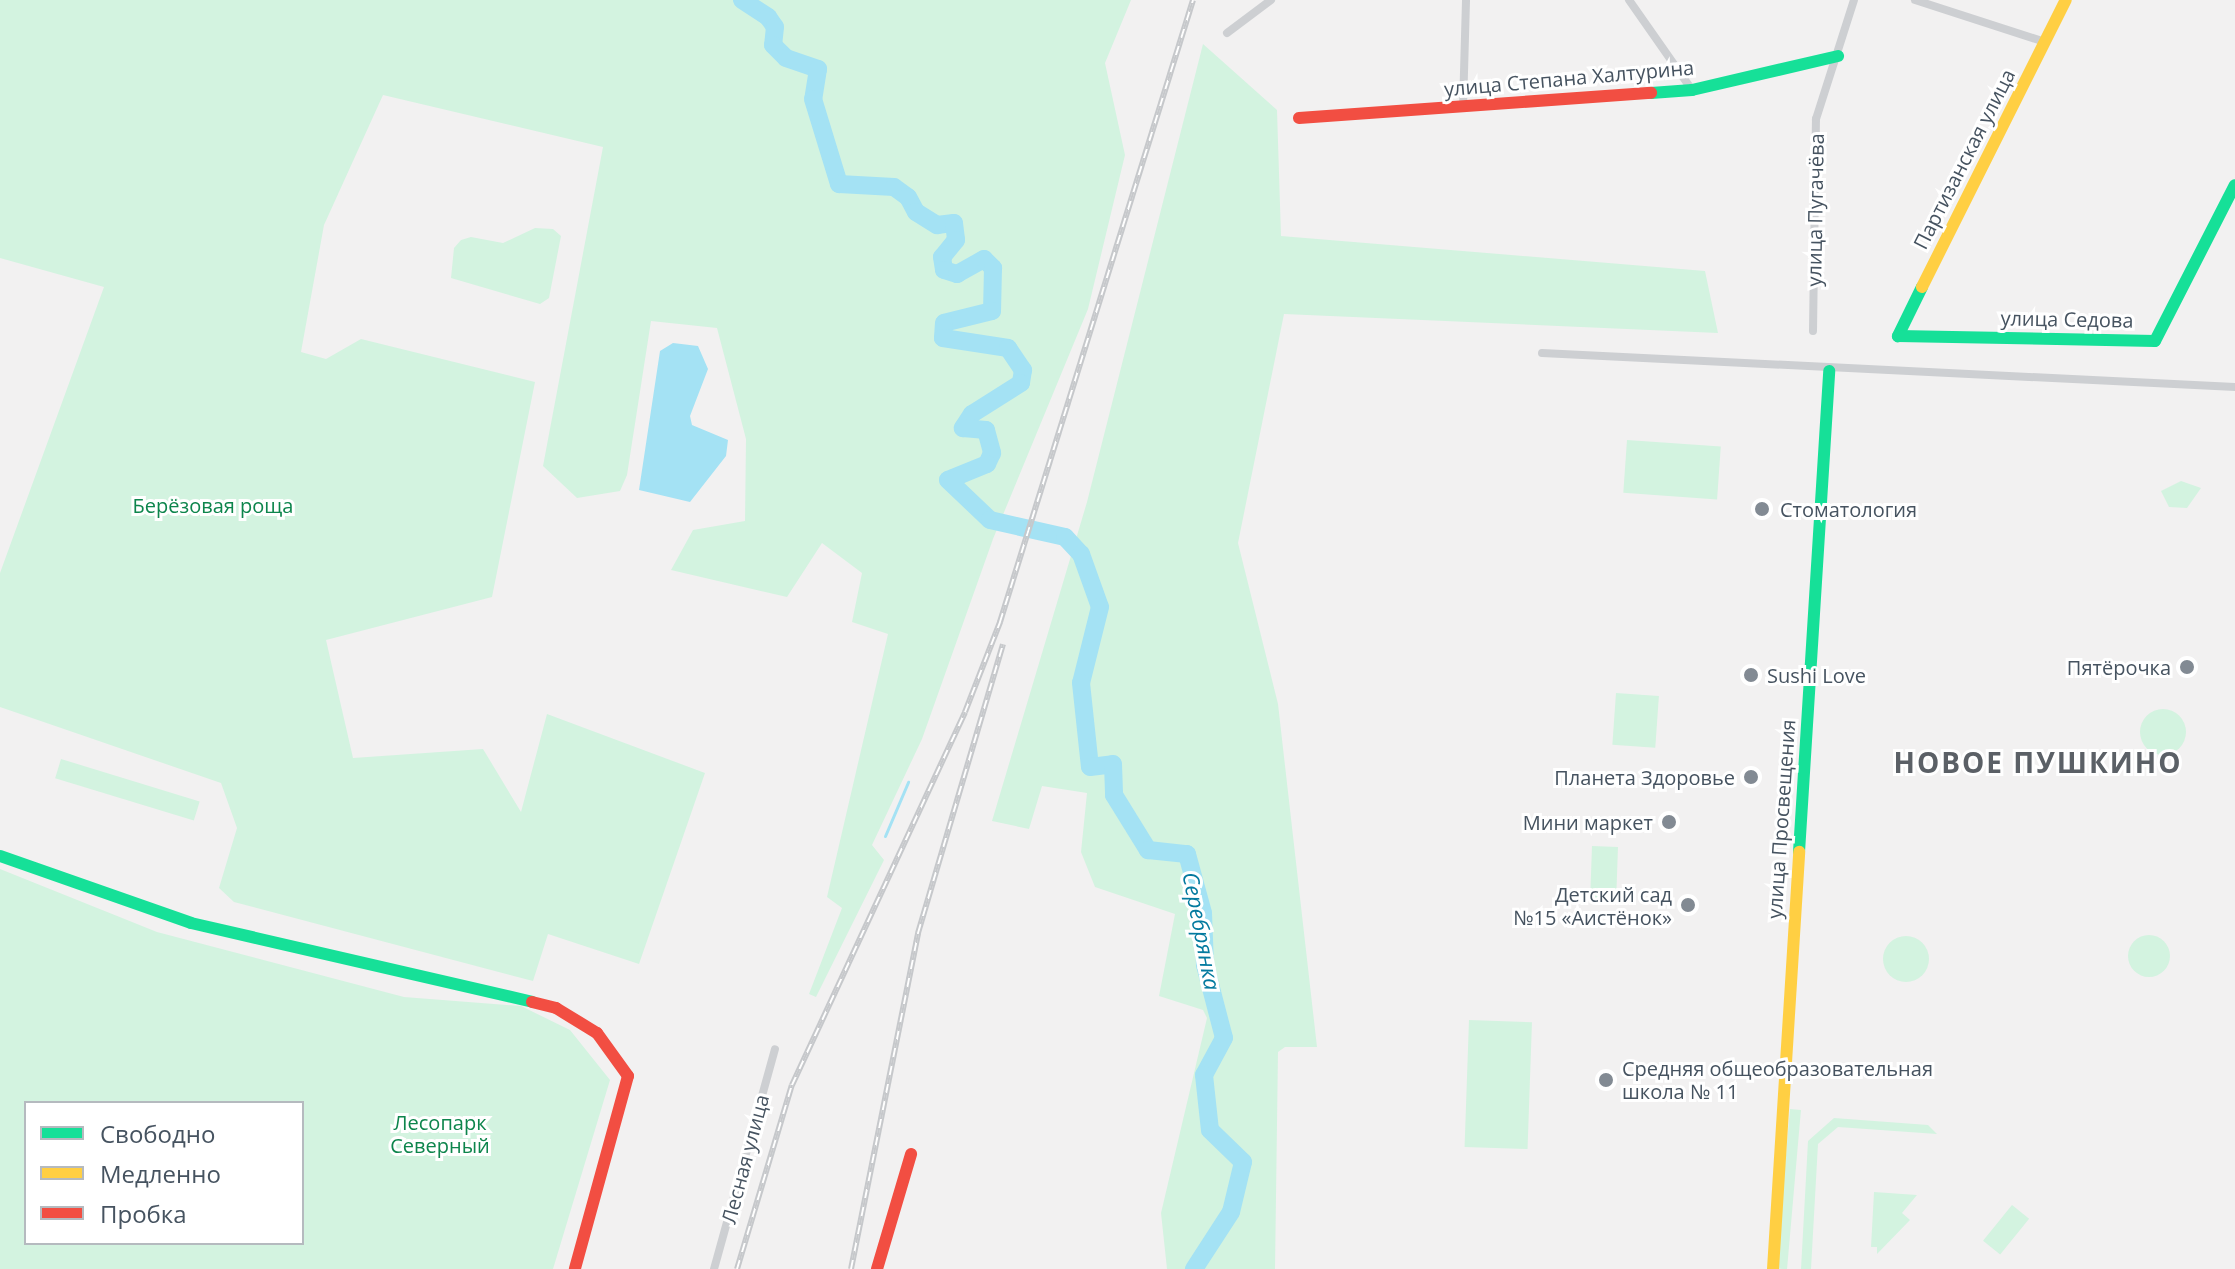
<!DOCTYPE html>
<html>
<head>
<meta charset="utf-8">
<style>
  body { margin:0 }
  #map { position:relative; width:2235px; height:1269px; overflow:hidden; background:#f2f1f1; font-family:"Open Sans",sans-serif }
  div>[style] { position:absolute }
  .green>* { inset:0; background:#d3f3e0; transform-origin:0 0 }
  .round { border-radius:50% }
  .water>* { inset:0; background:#a4e2f4 }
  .stream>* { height:3px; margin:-1.5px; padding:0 1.5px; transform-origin:1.5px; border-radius:1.5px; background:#a4e2f4 }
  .river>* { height:18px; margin:-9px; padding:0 9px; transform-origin:9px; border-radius:9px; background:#a4e2f4 }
  .street>* { height:8px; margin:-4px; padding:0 4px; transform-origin:4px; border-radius:4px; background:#cdcfd2 }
  .fast>* { height:12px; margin:-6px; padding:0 6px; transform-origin:6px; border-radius:6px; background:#16e098 }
  .slow>* { height:12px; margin:-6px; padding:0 6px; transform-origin:6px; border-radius:6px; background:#ffcf43 }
  .jam>* { height:12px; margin:-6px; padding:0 6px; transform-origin:6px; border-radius:6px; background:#f24e42 }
  .rail>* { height:6px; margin-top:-3px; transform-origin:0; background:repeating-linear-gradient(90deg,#fff 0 9px,#c6c8cb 0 18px); box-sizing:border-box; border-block:2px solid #c6c8cb }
  .dots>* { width:22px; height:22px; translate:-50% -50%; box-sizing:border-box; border:4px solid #fff; border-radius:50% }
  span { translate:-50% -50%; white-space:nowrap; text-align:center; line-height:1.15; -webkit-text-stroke:6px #fff; paint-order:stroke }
  .street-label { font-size:20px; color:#465360 }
  .park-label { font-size:20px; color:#0d854c }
  .poi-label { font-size:20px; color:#465360 }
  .left { translate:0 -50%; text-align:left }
  .right { translate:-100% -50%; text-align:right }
  .water-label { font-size:22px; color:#037a9f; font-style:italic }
  .district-label { font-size:28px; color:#5b6066; font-weight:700; letter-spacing:2px }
  .legend { position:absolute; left:24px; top:1101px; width:280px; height:144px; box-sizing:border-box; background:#fff; border:2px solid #b5babf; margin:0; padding:10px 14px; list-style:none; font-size:24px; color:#465360 }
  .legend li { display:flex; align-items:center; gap:16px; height:40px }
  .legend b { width:40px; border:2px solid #b5babf }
</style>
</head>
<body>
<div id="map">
  <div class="green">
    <div style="clip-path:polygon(0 0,1131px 0,1105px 63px,1125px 155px,1088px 309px,993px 539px,922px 739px,872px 845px,884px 860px,816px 997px,809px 994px,842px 908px,827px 897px,888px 634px,852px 622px,862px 573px,822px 543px,787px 597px,671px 570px,693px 530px,745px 521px,746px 439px,717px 328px,651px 321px,627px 475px,620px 491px,577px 498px,543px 466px,603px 147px,383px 95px,324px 225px,301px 352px,326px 359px,361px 339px,535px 382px,492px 597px,326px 640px,353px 758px,483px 749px,521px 812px,547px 714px,705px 773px,639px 964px,548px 934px,533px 981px,234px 902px,219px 888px,237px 828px,221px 783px,0 707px,0 573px,104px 287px,0 258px)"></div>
    <div style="clip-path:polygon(1203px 44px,1277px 110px,1281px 236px,1705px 271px,1718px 333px,1284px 314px,1238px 543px,1278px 704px,1317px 1047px,1285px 1047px,1278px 1052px,1275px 1269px,1167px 1269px,1161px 1213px,1207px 1018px,1203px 1010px,1159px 996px,1175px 914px,1095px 887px,1081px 852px,1087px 793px,1042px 786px,1029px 829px,992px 821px,1087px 502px)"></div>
    <div style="clip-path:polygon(535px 228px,553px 229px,561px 236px,549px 298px,540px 304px,451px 278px,454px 248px,461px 240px,471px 237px,503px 243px)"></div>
    <div style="left:1627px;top:440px;width:94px;height:53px;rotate:4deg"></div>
    <div style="clip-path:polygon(2181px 481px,2201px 488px,2187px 508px,2169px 507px,2161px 491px)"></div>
    <div style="left:1616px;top:693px;width:43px;height:52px;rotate:4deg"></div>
    <div class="round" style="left:2140px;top:709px;width:46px;height:46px"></div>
    <div style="left:61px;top:759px;width:145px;height:20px;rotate:17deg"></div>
    <div style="left:1592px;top:846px;width:26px;height:52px;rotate:2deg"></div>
    <div style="clip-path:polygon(evenodd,0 869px,157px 932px,404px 997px,521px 1006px,570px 1030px,610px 1080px,553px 1269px,0 1269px,0 869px,26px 1103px,302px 1103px,302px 1243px,26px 1243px,26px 1103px)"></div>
    <div class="round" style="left:2128px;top:935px;width:42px;height:42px"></div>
    <div class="round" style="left:1883px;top:936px;width:46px;height:46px"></div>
    <div style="left:1469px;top:1020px;width:63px;height:127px;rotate:2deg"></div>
    <div style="left:1790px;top:1109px;width:11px;height:160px;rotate:5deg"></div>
    <div style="clip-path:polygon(1834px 1118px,1928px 1125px,1937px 1134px,1838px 1127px,1818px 1144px,1811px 1269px,1801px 1269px,1808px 1141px)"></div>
    <div style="clip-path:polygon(1874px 1192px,1917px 1195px,1902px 1213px,1910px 1220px,1877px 1254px,1877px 1247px,1871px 1247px)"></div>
    <div style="left:2012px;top:1205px;width:22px;height:46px;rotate:39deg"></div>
  </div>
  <div class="water">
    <div style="clip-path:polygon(673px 343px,698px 346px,708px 369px,690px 416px,692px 425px,728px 440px,726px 456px,690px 502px,639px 490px,660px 351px)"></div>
  </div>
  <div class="stream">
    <div style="left:885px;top:836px;width:59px;rotate:-66.9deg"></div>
  </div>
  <div class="river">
    <div style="left:742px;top:0;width:31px;rotate:33deg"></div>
    <div style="left:768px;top:17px;width:12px;rotate:55deg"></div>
    <div style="left:775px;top:27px;width:18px;rotate:96deg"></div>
    <div style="left:773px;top:45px;width:18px;rotate:45deg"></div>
    <div style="left:786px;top:58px;width:34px;rotate:19deg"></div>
    <div style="left:818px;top:69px;width:30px;rotate:99deg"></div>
    <div style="left:813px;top:99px;width:89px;rotate:73deg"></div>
    <div style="left:839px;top:184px;width:55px;rotate:3.1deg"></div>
    <div style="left:894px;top:187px;width:17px;rotate:36deg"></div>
    <div style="left:908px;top:197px;width:17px;rotate:62deg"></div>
    <div style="left:916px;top:212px;width:25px;rotate:32deg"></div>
    <div style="left:937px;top:225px;width:17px;rotate:-7deg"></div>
    <div style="left:954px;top:223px;width:17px;rotate:83deg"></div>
    <div style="left:956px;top:240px;width:22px;rotate:129deg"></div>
    <div style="left:942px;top:257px;width:13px;rotate:81deg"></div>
    <div style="left:944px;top:270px;width:14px;rotate:17deg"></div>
    <div style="left:957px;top:274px;width:31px;rotate:-29deg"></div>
    <div style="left:984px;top:259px;width:13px;rotate:45deg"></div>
    <div style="left:993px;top:268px;width:43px;rotate:91.3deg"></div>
    <div style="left:992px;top:311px;width:49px;rotate:166deg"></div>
    <div style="left:944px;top:323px;width:15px;rotate:94deg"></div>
    <div style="left:943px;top:338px;width:66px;rotate:8.7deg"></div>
    <div style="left:1008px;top:348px;width:27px;rotate:56deg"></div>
    <div style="left:1023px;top:370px;width:13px;rotate:99deg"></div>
    <div style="left:1021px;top:383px;width:58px;rotate:147.7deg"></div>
    <div style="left:972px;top:414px;width:17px;rotate:123deg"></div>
    <div style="left:963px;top:428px;width:23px;rotate:5deg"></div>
    <div style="left:986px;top:430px;width:24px;rotate:75deg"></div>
    <div style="left:992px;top:453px;width:12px;rotate:114deg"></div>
    <div style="left:987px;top:464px;width:42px;rotate:157.7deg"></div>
    <div style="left:948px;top:480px;width:58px;rotate:43.6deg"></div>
    <div style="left:990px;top:520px;width:77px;rotate:12.8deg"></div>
    <div style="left:1065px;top:537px;width:23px;rotate:47deg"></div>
    <div style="left:1081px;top:554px;width:56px;rotate:70.3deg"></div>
    <div style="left:1100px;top:607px;width:78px;rotate:104deg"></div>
    <div style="left:1081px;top:683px;width:84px;rotate:83.9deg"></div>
    <div style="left:1090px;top:767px;width:23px;rotate:-7deg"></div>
    <div style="left:1113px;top:764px;width:31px;rotate:88deg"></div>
    <div style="left:1114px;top:795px;width:65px;rotate:58.3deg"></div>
    <div style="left:1148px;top:850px;width:39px;rotate:6deg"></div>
    <div style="left:1187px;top:854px;width:61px;rotate:74.8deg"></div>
    <div style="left:1203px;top:913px;width:52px;rotate:87.8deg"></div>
    <div style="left:1205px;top:965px;width:75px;rotate:75.4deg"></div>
    <div style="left:1224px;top:1038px;width:42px;rotate:118.4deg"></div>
    <div style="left:1204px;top:1075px;width:55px;rotate:83.8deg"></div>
    <div style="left:1210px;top:1130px;width:46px;rotate:44.1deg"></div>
    <div style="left:1243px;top:1162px;width:51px;rotate:103.5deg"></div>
    <div style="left:1231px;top:1212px;width:68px;rotate:123deg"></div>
  </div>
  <div class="street">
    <div style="left:1629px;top:0;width:110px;rotate:55deg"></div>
    <div style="left:1915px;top:0;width:137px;rotate:17.9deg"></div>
    <div style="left:1227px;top:33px;width:55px;rotate:-36.9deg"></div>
    <div style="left:1463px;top:108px;width:108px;rotate:-88.4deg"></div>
    <div style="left:1813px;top:331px;width:212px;rotate:-89.2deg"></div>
    <div style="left:1816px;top:119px;width:125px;rotate:-72.3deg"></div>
    <div style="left:1542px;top:353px;width:694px;rotate:2.81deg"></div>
    <div style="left:714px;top:1269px;width:228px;rotate:-74.5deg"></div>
  </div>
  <div class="fast">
    <div style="left:1651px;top:93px;width:41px;rotate:-4.2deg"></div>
    <div style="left:1692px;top:90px;width:150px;rotate:-13.1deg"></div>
    <div style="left:1922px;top:287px;width:55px;rotate:116.1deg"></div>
    <div style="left:1898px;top:336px;width:257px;rotate:1.1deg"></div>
    <div style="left:2155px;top:341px;width:175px;rotate:-62.9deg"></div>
    <div style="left:1799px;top:852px;width:482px;rotate:-86.4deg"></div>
    <div style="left:0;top:856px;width:202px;rotate:19.3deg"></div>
    <div style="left:191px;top:923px;width:350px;rotate:13deg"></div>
  </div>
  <div class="slow">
    <div style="left:1922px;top:287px;width:321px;rotate:-63.4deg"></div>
    <div style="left:1773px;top:1269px;width:418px;rotate:-86.4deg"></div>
  </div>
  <div class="jam">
    <div style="left:1299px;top:118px;width:353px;rotate:-4.1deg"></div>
    <div style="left:532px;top:1002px;width:25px;rotate:14deg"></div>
    <div style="left:556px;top:1008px;width:48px;rotate:31.4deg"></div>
    <div style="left:597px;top:1033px;width:53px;rotate:54.2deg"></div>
    <div style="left:628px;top:1076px;width:200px;rotate:105.4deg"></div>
    <div style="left:877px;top:1269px;width:120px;rotate:-73.5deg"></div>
  </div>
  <div class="rail">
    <div style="left:737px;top:1269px;width:192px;rotate:-73.4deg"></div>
    <div style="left:792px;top:1085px;width:411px;rotate:-65.1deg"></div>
    <div style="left:965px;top:712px;width:97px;rotate:-68.7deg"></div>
    <div style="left:1000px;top:622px;width:651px;rotate:-72.76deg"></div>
    <div style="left:851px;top:1269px;width:343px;rotate:-78.7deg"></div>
    <div style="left:918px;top:933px;width:301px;rotate:-73.6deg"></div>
  </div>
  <div class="dots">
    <div style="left:1762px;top:509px;background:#828a93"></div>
    <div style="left:2187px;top:667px;background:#828a93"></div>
    <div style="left:1751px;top:675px;background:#828a93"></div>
    <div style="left:1751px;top:777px;background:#828a93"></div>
    <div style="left:1669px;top:822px;background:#828a93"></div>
    <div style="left:1688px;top:905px;background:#828a93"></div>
    <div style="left:1606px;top:1080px;background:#828a93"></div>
  </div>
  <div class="street-label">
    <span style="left:1569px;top:78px;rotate:-5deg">улица Степана Халтурина</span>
    <span style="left:1964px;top:159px;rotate:-63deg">Партизанская улица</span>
    <span style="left:1815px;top:210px;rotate:-89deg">улица Пугачёва</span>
    <span style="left:2067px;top:319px;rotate:1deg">улица Седова</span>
    <span style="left:1781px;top:819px;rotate:-86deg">улица Просвещения</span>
    <span style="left:745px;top:1159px;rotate:-75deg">Лесная улица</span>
  </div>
  <div class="park-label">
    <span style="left:213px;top:505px">Берёзовая роща</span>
    <span style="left:440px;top:1134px">Лесопарк<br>Северный</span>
  </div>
  <div class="poi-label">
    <span class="left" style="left:1780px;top:509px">Стоматология</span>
    <span class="right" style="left:2171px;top:667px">Пятёрочка</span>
    <span class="left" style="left:1767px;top:675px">Sushi Love</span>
    <span class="right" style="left:1735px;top:777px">Планета Здоровье</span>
    <span class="right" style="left:1653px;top:822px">Мини маркет</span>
    <span class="right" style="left:1672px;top:906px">Детский сад<br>№15 «Аистёнок»</span>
    <span class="left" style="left:1622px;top:1080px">Средняя общеобразовательная<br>школа № 11</span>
  </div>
  <div class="water-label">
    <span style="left:1202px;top:931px;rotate:79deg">Серебрянка</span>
  </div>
  <div class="district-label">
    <span style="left:2038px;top:762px">НОВОЕ ПУШКИНО</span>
  </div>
  <ul class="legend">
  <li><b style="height:10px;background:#16e098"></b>Свободно</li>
  <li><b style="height:10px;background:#ffcf43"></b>Медленно</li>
  <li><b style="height:10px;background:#f24e42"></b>Пробка</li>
  </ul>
</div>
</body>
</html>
